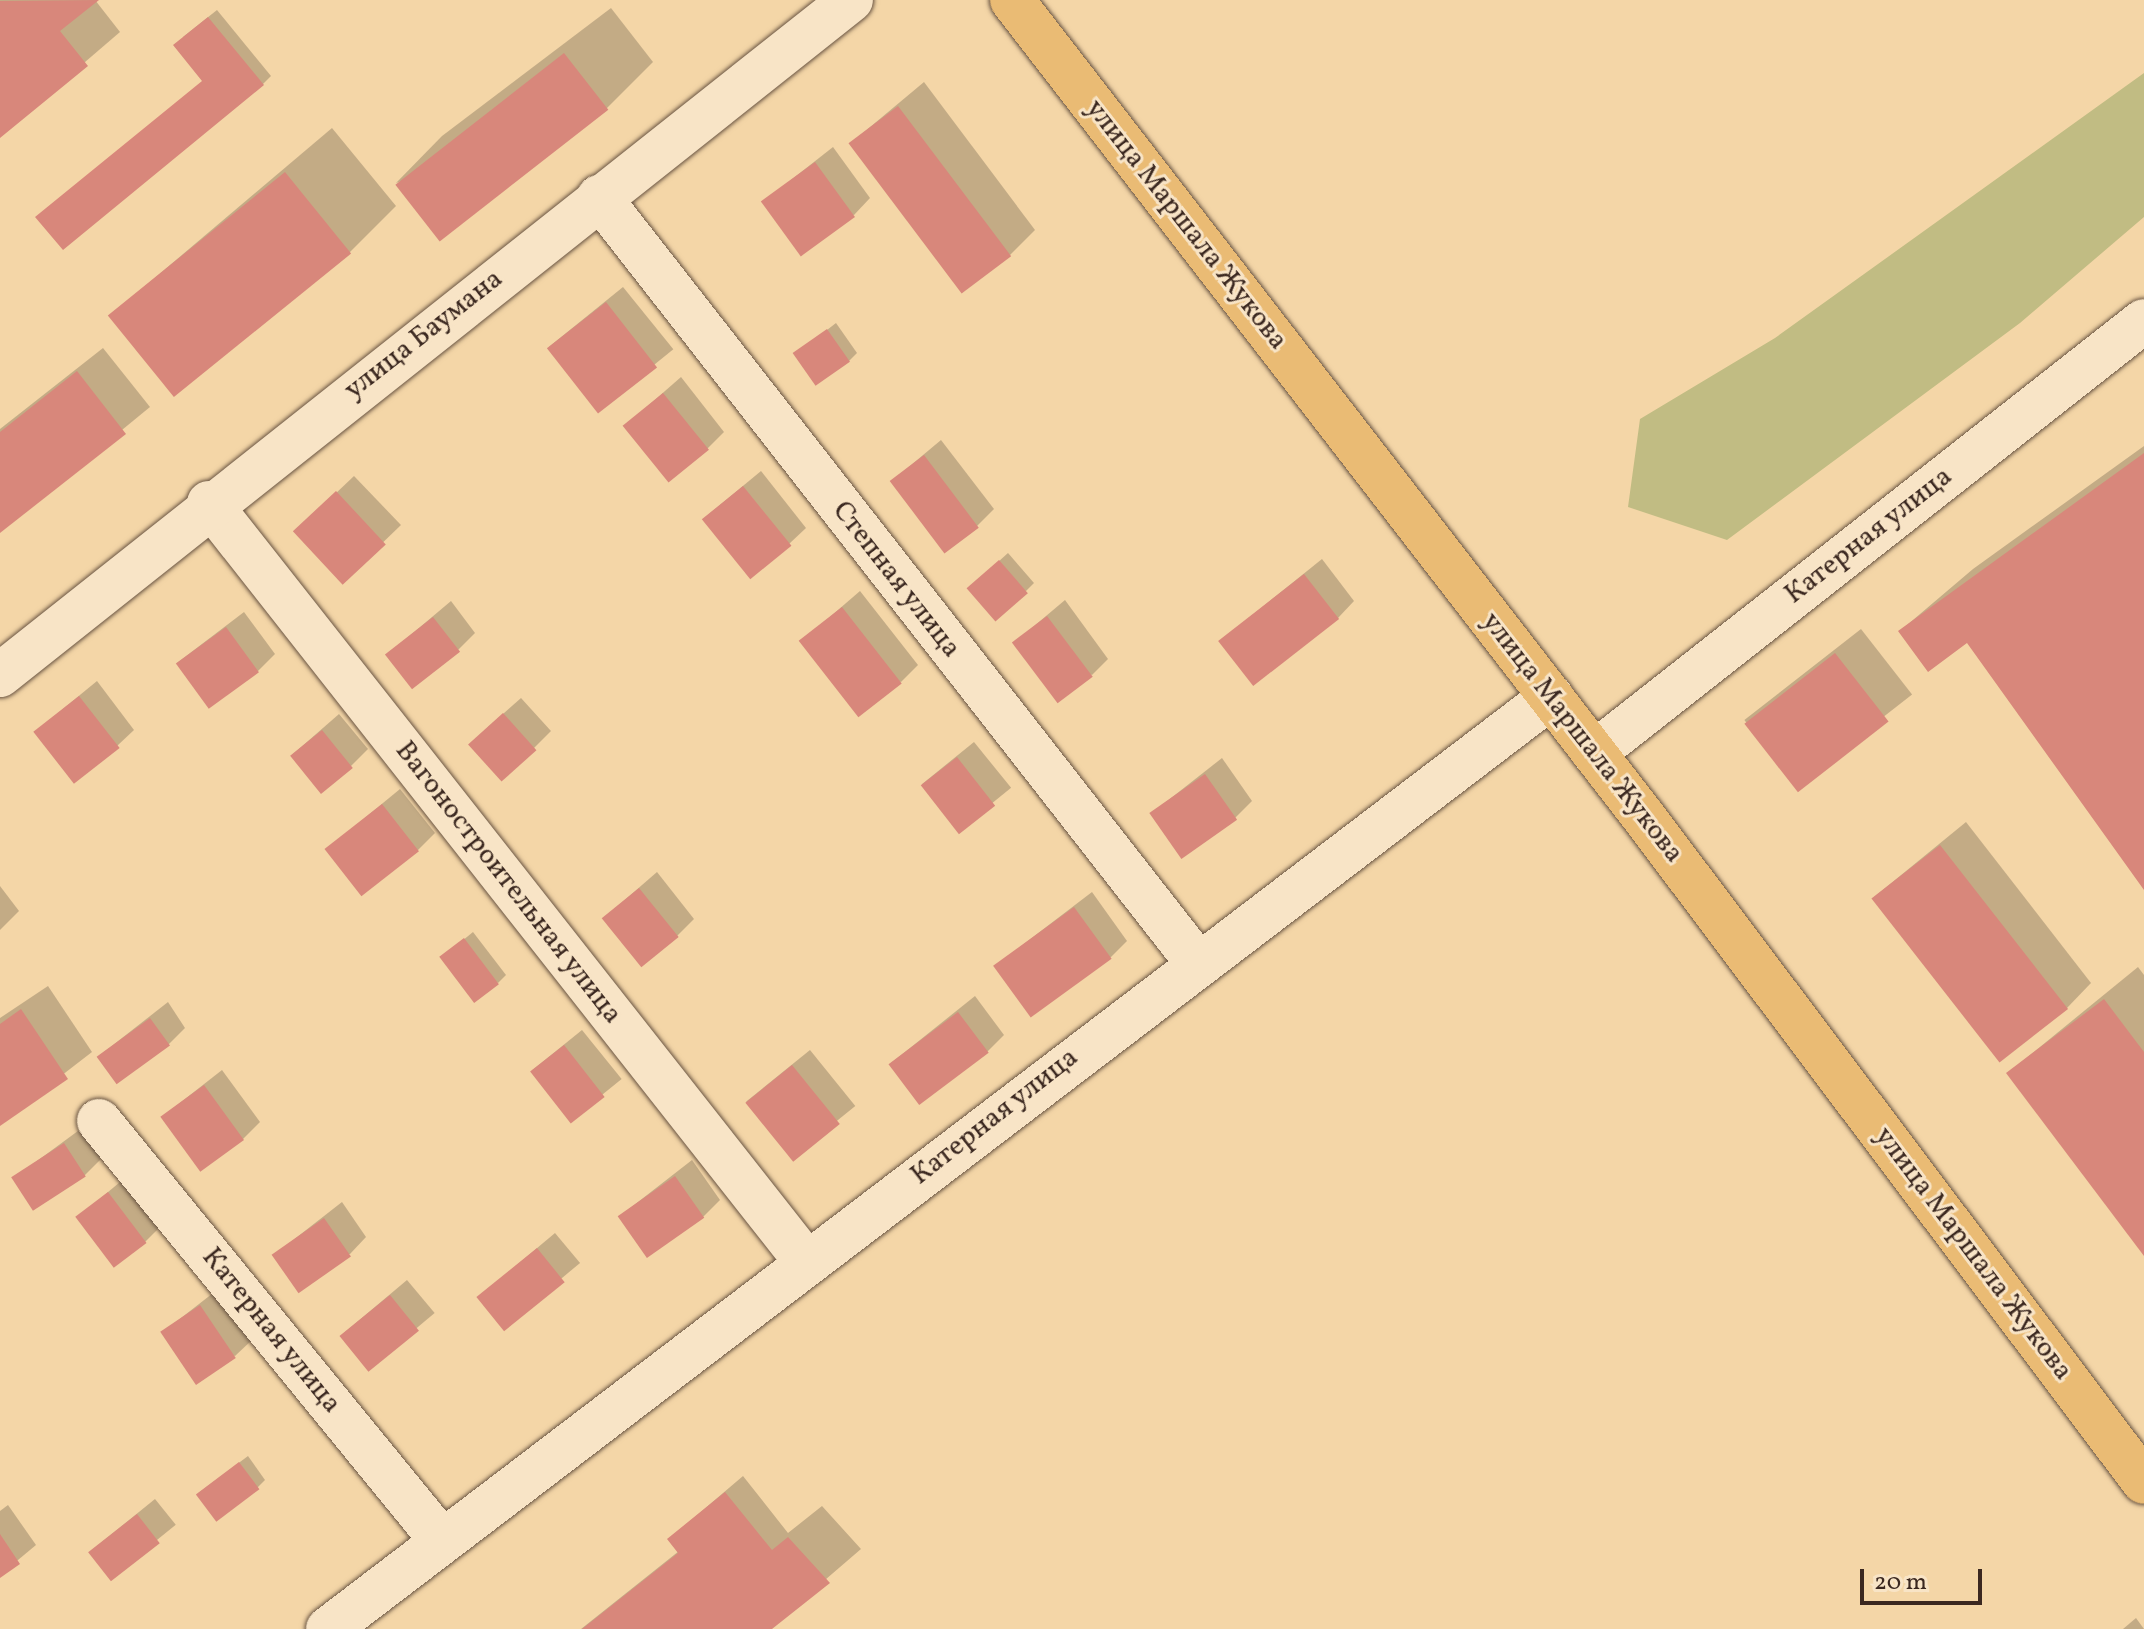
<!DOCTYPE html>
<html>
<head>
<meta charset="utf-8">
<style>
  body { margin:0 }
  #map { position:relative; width:2144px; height:1629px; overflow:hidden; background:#f4d6a7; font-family:Vollkorn,serif }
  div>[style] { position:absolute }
  .green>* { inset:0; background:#c1bc83 }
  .shadow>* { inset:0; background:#0003; transform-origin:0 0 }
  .building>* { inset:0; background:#d8877b; transform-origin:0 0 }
  .roads { filter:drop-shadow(0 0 2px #695442) drop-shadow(0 0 2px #695442) }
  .street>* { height:44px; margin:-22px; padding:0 22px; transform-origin:22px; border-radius:22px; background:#f8e4c6 }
  .primary>* { height:44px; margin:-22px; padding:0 22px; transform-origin:22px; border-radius:22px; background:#eabb74 }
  span { translate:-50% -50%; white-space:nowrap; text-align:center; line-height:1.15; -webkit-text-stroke:6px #f8e4c6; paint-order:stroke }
  .street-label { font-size:28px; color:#3b2820 }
  .scale { position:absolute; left:1860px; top:1569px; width:122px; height:36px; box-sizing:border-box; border:4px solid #3b2820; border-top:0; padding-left:10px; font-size:24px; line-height:28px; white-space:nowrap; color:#3b2820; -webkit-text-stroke:6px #f8e4c6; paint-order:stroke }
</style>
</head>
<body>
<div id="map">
  <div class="green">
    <div style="clip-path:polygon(2144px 73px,2144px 217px,2020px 323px,1727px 540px,1628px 507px,1640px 419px,1775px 338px)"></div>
  </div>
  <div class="shadow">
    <div style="clip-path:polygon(0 0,95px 0,120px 32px,0 135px)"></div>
    <div style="clip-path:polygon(611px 8px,653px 62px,606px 109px,396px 183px,442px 136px)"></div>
    <div style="clip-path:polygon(217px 10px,271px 76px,263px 84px,204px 80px,183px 37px)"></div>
    <div style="clip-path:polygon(924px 82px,1035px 230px,1010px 255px,851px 143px)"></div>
    <div style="clip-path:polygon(332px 128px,396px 206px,350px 252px,111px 315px)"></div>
    <div style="clip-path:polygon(833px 147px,870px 198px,854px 215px,763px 202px)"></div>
    <div style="left:623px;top:287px;width:80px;height:95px;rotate:51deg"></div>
    <div style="clip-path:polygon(836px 323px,857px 353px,849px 361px,796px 354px)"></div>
    <div style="clip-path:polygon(103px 348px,150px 407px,0 530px,0 429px)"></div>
    <div style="clip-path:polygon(681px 377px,724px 432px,707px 449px,625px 426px)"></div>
    <div style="clip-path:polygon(941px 440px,994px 509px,977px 526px,892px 481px)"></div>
    <div style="clip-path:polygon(2144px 446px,2144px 884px,1967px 640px,1900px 631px,1973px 569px)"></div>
    <div style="clip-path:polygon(761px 471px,806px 528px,789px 544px,703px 519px)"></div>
    <div style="clip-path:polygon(354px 476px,401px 525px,343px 581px,313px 515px)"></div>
    <div style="clip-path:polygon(1008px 553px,1034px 583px,1026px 591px,978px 580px)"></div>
    <div style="clip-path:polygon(1322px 559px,1354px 601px,1338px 618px,1220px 641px)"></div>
    <div style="clip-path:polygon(860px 591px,918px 665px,901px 682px,802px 641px)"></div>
    <div style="clip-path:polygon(1065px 600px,1108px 659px,1092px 675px,1015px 642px)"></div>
    <div style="clip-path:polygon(451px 601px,475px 633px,458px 650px,388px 654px)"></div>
    <div style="clip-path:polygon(244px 612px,275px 654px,258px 671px,177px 663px)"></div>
    <div style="left:1861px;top:629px;width:83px;height:148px;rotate:52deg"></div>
    <div style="clip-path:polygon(97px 681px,134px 730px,117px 746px,36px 731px)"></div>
    <div style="clip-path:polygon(521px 698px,551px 731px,534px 748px,487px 728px)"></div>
    <div style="clip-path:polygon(339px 714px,368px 749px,351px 766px,292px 755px)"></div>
    <div style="left:974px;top:742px;width:59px;height:67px;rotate:51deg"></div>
    <div style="clip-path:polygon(1222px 758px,1252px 801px,1235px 818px,1152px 813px)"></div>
    <div style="clip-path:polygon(400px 789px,435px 833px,418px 850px,327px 849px)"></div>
    <div style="clip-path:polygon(1966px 822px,2091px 983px,2066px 1009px,1873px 898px)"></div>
    <div style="clip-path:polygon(657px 872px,694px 919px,677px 936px,604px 918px)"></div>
    <div style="clip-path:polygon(0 886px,19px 911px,0 930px)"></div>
    <div style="clip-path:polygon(1092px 892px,1127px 941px,1110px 958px,995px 966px)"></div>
    <div style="clip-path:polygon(473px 932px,506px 975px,498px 983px,451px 950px)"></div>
    <div style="clip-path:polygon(2138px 967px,2144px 975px,2144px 1253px,2008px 1073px)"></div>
    <div style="clip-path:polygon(48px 986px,92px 1052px,0 1123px,0 1018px)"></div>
    <div style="clip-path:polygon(975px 996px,1004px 1035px,987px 1052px,890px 1064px)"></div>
    <div style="clip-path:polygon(168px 1002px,185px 1028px,169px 1044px,99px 1056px)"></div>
    <div style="left:582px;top:1030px;width:63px;height:64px;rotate:51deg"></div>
    <div style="left:810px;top:1050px;width:72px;height:82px;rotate:51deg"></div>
    <div style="clip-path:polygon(222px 1070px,260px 1122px,243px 1139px,162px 1117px)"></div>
    <div style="clip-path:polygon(82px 1128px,101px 1159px,84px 1176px,14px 1178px)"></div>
    <div style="clip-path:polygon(692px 1160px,720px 1200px,703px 1217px,620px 1216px)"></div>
    <div style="clip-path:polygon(126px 1177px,162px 1225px,145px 1242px,77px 1218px)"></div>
    <div style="clip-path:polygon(342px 1202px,366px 1237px,350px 1254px,274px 1255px)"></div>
    <div style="left:555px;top:1233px;width:39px;height:99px;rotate:50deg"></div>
    <div style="left:407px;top:1280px;width:43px;height:85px;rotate:50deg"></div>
    <div style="clip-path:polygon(217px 1290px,252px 1340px,235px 1356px,163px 1332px)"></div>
    <div style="clip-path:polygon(248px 1456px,265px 1480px,257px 1488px,197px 1494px)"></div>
    <div style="clip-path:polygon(743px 1476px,788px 1533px,822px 1506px,861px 1549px,768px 1629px,581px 1629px,679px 1551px,669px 1539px)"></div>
    <div style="left:155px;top:1499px;width:33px;height:83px;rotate:51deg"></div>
    <div style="clip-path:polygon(8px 1505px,36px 1545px,0 1575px,0 1511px)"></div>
    <div style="clip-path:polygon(2136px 1618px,2144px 1629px,2123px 1629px)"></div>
  </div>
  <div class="building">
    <div style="clip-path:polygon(99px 0,60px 31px,88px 66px,0 138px,0 1px)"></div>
    <div style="clip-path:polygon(208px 17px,264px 85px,63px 250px,35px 217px,202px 81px,173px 45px)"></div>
    <div style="left:564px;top:53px;width:72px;height:214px;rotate:52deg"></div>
    <div style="left:898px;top:106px;width:188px;height:62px;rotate:53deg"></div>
    <div style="left:815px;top:162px;width:68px;height:67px;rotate:54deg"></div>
    <div style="left:285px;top:172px;width:105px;height:228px;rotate:51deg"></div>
    <div style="left:606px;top:302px;width:83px;height:75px;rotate:52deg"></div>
    <div style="left:827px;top:329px;width:40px;height:42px;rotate:55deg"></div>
    <div style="clip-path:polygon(77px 371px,126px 434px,0 533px,0 432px)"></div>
    <div style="left:663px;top:393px;width:73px;height:52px;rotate:51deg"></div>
    <div style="clip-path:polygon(2144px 453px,2144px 890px,1967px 643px,1928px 672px,1898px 631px)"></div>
    <div style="left:924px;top:455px;width:91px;height:43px;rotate:53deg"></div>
    <div style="left:743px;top:486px;width:77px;height:53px;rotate:51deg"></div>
    <div style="left:336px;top:491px;width:73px;height:59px;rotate:47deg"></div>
    <div style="left:999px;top:560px;width:44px;height:43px;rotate:49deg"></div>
    <div style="left:1304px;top:574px;width:57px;height:109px;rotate:52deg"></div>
    <div style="left:842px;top:607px;width:97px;height:55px;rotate:52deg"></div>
    <div style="left:1047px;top:616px;width:76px;height:44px;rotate:53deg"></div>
    <div style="left:433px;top:617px;width:44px;height:61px;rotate:52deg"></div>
    <div style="left:226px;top:627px;width:56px;height:62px;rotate:54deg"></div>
    <div style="left:1835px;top:653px;width:87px;height:115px;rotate:52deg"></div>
    <div style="left:79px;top:696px;width:66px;height:58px;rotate:52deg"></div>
    <div style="left:503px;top:713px;width:50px;height:47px;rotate:48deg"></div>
    <div style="left:322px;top:730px;width:49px;height:41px;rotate:51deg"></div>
    <div style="left:957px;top:757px;width:62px;height:46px;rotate:52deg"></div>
    <div style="left:1205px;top:774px;width:56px;height:68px;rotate:55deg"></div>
    <div style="left:382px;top:804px;width:60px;height:73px;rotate:52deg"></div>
    <div style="left:1940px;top:845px;width:208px;height:87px;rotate:52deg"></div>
    <div style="left:639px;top:888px;width:63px;height:48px;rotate:51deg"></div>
    <div style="left:1074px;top:907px;width:64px;height:100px;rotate:54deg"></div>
    <div style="left:464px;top:938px;width:58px;height:31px;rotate:53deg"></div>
    <div style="clip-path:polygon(2104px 999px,2144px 1052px,2144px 1256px,2006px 1073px)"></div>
    <div style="clip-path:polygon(21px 1009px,68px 1079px,0 1126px,0 1024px)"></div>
    <div style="left:958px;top:1012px;width:51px;height:87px;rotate:53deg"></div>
    <div style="left:150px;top:1018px;width:34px;height:66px;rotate:54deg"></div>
    <div style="left:564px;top:1045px;width:66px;height:43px;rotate:52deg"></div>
    <div style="left:792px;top:1065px;width:76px;height:60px;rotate:51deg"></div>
    <div style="left:204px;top:1085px;width:68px;height:54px;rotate:54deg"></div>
    <div style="left:64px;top:1143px;width:40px;height:63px;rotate:57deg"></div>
    <div style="left:675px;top:1176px;width:51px;height:70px;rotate:55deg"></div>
    <div style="left:108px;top:1192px;width:64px;height:41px;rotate:53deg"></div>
    <div style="left:324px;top:1218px;width:47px;height:64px;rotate:55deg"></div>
    <div style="left:537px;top:1248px;width:44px;height:78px;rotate:51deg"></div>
    <div style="left:390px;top:1295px;width:46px;height:65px;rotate:51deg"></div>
    <div style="left:200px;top:1305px;width:64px;height:48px;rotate:56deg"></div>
    <div style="left:239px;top:1462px;width:34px;height:54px;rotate:53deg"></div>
    <div style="clip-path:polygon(725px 1492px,772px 1550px,788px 1537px,830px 1583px,772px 1629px,582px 1629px,678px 1553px,667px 1539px)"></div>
    <div style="left:137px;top:1514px;width:37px;height:62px;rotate:52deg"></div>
    <div style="clip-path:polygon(0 1534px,20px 1564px,0 1578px)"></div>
  </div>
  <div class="roads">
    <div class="street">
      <div style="left:599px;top:197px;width:970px;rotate:52deg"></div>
      <div style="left:209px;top:503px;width:967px;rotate:51.8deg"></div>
      <div style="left:0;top:675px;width:1086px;rotate:-38.42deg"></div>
      <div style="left:1594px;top:753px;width:699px;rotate:-38.15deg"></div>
      <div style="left:99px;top:1121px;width:542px;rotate:50.76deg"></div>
      <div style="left:328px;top:1629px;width:1538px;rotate:-37.31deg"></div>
    </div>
    <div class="primary">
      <div style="left:1012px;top:0;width:1032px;rotate:52.29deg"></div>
      <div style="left:1643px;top:816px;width:833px;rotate:53.05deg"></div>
    </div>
  </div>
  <div class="street-label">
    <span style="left:1186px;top:225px;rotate:52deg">улица Маршала Жукова</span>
    <span style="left:424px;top:335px;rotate:-38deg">улица Баумана</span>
    <span style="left:1869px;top:536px;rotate:-38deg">Катерная улица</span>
    <span style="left:896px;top:580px;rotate:52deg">Степная улица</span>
    <span style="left:1582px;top:738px;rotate:52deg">улица Маршала Жукова</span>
    <span style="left:508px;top:883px;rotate:52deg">Вагоностроительная улица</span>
    <span style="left:995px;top:1117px;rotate:-38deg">Катерная улица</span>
    <span style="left:1973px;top:1254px;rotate:53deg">улица Маршала Жукова</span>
    <span style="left:271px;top:1331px;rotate:51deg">Катерная улица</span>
  </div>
  <div class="scale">20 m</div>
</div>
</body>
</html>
